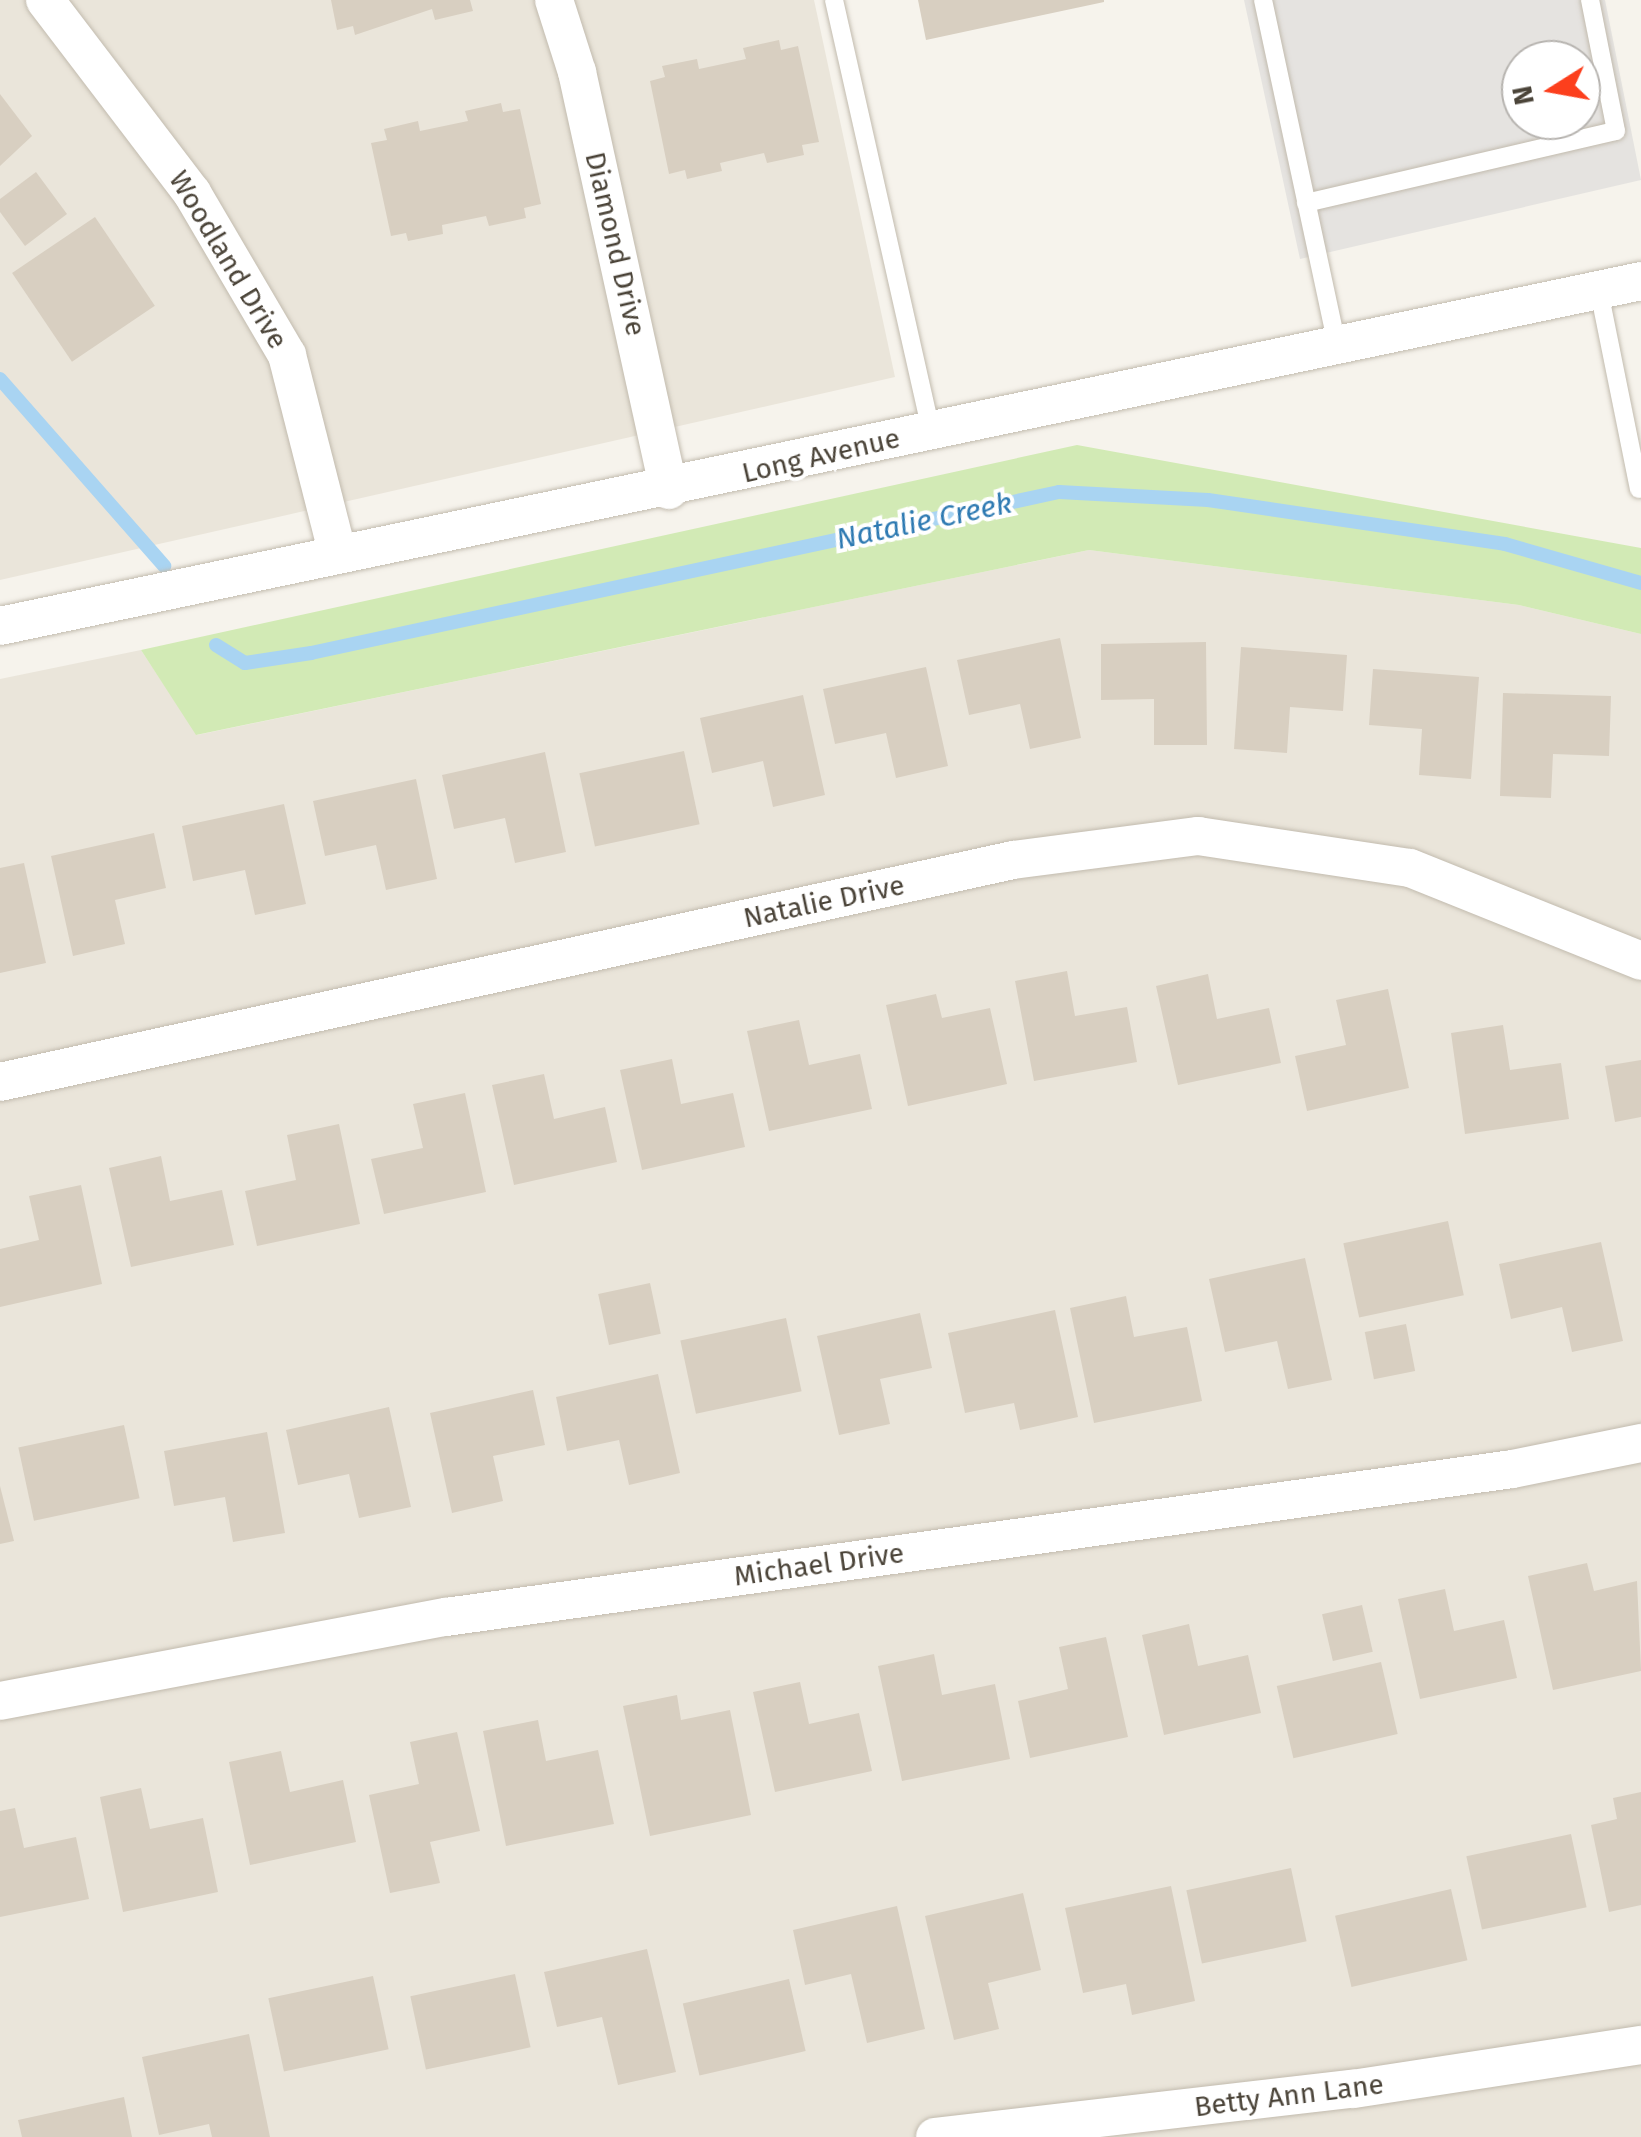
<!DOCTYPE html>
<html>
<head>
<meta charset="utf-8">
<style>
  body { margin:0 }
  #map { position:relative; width:1641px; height:2137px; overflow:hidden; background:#f6f3ec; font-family:"Fira Sans",sans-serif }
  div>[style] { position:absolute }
  .residential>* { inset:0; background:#eae5da }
  .green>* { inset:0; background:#d2eab5 }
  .parking>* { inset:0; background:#e5e3e0 }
  .stream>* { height:14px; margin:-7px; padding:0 7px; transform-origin:7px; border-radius:7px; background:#a9d4f2 }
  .building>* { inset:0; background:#d8cfc1; transform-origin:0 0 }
  .roads { filter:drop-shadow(0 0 2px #c2bbae) drop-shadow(0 0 2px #c2bbae) }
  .lane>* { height:18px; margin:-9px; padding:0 9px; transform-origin:9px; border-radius:9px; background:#fff }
  .street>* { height:38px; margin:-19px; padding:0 19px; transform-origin:19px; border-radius:19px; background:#fff }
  span { translate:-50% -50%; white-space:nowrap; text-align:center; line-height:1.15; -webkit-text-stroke:8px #fff; paint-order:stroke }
  .street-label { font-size:28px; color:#4b4439 }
  .water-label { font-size:30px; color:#2e7ab2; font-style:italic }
  .north { position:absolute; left:1501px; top:40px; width:100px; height:100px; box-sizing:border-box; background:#fff; border:2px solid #b7b4b0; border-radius:50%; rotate:259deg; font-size:28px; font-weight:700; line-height:40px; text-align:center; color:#4b4439 }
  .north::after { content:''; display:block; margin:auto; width:35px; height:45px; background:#fc3f1d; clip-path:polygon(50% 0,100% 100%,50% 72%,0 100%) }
</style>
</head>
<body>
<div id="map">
  <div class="residential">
    <div style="clip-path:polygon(0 0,814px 0,895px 377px,0 580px)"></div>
    <div style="clip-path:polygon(1089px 550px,1519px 605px,1641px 634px,1641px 2137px,0 2137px,0 679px,141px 650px,197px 735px)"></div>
  </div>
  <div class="green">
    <div style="clip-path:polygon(1077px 445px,1641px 548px,1641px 634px,1519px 605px,1089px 550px,196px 735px,141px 650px)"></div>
  </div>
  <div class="parking">
    <div style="clip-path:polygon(evenodd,1244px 0,1605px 0,1641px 180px,1300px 259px,1244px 0,1521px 60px,1581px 60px,1581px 120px,1521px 120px,1521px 60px)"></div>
  </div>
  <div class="stream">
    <div style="left:0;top:379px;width:249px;rotate:48.7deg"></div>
    <div style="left:216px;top:645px;width:34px;rotate:32deg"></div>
    <div style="left:245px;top:663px;width:67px;rotate:-8.6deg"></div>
    <div style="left:311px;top:653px;width:765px;rotate:-12.15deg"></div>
    <div style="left:1059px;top:492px;width:149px;rotate:3.1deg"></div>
    <div style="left:1208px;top:500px;width:300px;rotate:8.4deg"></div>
    <div style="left:1505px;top:544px;width:141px;rotate:16deg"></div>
  </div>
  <div class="building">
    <div style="clip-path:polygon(331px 0,470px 0,473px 11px,435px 20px,432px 9px,355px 35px,353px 26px,337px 30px)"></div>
    <div style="clip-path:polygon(918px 0,1104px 0,1104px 2px,926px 40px)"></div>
    <div style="clip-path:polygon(779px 40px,781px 50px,798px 46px,819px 142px,802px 145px,804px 155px,767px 163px,764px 153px,720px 163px,722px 171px,687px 179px,685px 170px,669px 174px,650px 81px,665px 77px,662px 66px,697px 59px,699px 69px,746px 59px,743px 48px)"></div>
    <div style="clip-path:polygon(0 94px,32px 136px,0 166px)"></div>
    <div style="clip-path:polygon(501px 103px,503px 112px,520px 109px,541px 204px,524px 208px,526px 218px,489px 226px,486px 216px,442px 225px,443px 234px,408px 241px,406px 233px,391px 236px,371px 143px,387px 140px,384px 129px,418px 121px,420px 131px,468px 121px,465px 111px)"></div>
    <div style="clip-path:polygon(36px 172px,67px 214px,25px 246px,0 212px,0 199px)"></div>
    <div style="left:95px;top:217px;width:107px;height:100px;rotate:56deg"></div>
    <div style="clip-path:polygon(1060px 638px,1081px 738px,1030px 749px,1020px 704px,969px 715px,957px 660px)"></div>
    <div style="clip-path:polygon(1206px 642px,1207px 745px,1154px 745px,1154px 699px,1101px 700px,1101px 644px)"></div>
    <div style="clip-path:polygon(1241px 647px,1347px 655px,1343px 711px,1290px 707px,1287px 753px,1234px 749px)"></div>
    <div style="clip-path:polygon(926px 667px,948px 766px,896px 778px,886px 733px,835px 744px,823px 689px)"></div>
    <div style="clip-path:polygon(1373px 669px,1479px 677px,1471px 779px,1419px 775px,1422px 729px,1369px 725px)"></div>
    <div style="clip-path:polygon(1503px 693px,1611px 696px,1609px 756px,1553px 754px,1551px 798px,1500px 796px)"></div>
    <div style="clip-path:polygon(803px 695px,825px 795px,773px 807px,763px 761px,712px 773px,700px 718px)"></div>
    <div style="left:684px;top:751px;width:75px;height:107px;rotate:78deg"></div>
    <div style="clip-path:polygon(545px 752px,566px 852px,515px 863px,505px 818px,454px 829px,442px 775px)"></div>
    <div style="clip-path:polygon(416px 779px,437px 879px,386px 890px,376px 845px,325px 856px,313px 801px)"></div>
    <div style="clip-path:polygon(284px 804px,306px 904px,255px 915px,245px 870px,193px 881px,182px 826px)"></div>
    <div style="clip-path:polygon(154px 833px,166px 888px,115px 900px,125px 944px,73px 956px,51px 856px)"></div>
    <div style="clip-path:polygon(24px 863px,46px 963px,0 973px,0 868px)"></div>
    <div style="clip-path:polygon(1067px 971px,1075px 1016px,1127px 1007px,1137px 1062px,1034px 1081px,1015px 981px)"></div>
    <div style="clip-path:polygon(1208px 974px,1217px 1019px,1269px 1008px,1281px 1063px,1178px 1085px,1156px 986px)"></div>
    <div style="clip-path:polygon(1388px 989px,1409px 1088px,1307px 1111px,1295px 1056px,1346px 1045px,1336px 1000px)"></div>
    <div style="clip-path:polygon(936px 994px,942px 1018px,990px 1008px,1007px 1084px,908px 1106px,886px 1005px)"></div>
    <div style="clip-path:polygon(799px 1020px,809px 1065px,860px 1054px,872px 1109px,769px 1131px,747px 1031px)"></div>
    <div style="clip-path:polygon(1503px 1025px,1510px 1070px,1561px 1063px,1569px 1119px,1465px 1134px,1451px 1033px)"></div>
    <div style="clip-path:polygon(672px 1059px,681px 1104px,733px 1093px,745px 1147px,642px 1170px,620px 1070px)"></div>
    <div style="clip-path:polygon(1641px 1060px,1641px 1117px,1615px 1122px,1605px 1066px)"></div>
    <div style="clip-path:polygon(544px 1074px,554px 1119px,605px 1107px,617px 1162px,514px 1185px,492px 1085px)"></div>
    <div style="clip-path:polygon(465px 1093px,486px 1192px,384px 1214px,371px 1159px,423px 1148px,413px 1104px)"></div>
    <div style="clip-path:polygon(339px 1124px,360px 1224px,257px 1246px,245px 1191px,296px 1180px,287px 1135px)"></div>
    <div style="clip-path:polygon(161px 1156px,170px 1201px,222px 1190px,234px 1245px,131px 1267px,109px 1168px)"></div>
    <div style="clip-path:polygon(81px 1185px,102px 1284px,0 1307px,0 1249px,39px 1240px,29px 1196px)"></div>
    <div style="left:1448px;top:1221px;width:76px;height:107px;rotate:78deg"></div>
    <div style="clip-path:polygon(1601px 1242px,1623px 1341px,1572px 1352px,1562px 1307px,1511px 1319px,1499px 1264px)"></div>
    <div style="clip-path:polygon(1305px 1258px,1332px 1380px,1288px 1389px,1277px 1341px,1225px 1352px,1209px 1279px)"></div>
    <div style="left:650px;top:1283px;width:52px;height:53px;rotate:78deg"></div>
    <div style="clip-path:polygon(1126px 1296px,1134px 1337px,1187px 1327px,1202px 1401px,1094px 1423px,1070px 1308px)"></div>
    <div style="clip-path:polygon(1055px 1310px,1078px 1417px,1020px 1430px,1014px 1403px,965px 1413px,948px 1333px)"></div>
    <div style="clip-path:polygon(920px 1313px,932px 1368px,880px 1379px,890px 1424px,839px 1435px,817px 1336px)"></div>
    <div style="left:786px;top:1318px;width:75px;height:108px;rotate:78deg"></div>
    <div style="left:1406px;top:1324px;width:48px;height:42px;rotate:79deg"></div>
    <div style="clip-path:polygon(658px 1374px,680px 1473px,629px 1485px,619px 1440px,567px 1451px,556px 1397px)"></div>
    <div style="clip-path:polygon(533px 1390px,545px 1445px,493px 1456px,503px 1501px,452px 1513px,430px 1413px)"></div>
    <div style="clip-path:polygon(389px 1407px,411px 1507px,359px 1518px,349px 1474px,298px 1485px,286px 1430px)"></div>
    <div style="left:124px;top:1425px;width:75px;height:108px;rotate:78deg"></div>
    <div style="clip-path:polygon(267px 1432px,285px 1533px,233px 1542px,225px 1497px,174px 1506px,164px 1451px)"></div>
    <div style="clip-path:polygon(0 1486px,14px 1541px,0 1544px)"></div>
    <div style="clip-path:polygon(1587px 1563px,1594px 1591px,1637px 1581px,1641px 1671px,1553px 1690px,1528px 1576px)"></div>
    <div style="clip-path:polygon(1445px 1589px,1454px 1631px,1504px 1620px,1517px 1678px,1420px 1699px,1398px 1599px)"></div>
    <div style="left:1362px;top:1605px;width:48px;height:41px;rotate:77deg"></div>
    <div style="clip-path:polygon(1189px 1624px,1198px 1666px,1248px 1655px,1261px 1713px,1164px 1735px,1142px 1635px)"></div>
    <div style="clip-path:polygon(1106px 1637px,1128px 1737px,1030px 1758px,1018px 1701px,1068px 1689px,1059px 1647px)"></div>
    <div style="clip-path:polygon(934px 1654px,942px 1695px,995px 1684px,1010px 1759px,902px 1781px,878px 1666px)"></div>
    <div style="left:1381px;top:1662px;width:74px;height:107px;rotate:77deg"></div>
    <div style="clip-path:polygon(800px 1682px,809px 1724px,859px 1713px,872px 1771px,775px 1792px,753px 1692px)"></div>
    <div style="clip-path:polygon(677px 1695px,681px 1720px,730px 1710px,751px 1815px,650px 1836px,623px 1706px)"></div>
    <div style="clip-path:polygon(538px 1720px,546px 1761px,598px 1750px,614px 1824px,506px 1846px,483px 1731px)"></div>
    <div style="clip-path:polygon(457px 1732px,480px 1831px,430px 1842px,440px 1883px,390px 1893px,369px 1795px,419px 1784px,410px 1742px)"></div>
    <div style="clip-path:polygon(281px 1751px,290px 1792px,343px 1780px,356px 1842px,250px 1865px,229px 1762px)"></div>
    <div style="clip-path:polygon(141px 1788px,150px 1829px,203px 1818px,218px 1892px,123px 1912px,100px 1797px)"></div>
    <div style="clip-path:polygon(1641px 1792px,1641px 1905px,1609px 1912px,1591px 1825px,1617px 1819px,1613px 1798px)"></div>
    <div style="clip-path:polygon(15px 1808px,24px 1848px,76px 1837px,89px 1899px,0 1917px,0 1811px)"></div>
    <div style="left:1571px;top:1834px;width:75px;height:107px;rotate:78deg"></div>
    <div style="left:1291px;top:1868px;width:75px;height:107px;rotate:78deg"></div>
    <div style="clip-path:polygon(1171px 1886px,1195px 2001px,1132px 2015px,1126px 1984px,1083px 1993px,1065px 1908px)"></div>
    <div style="left:1451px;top:1889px;width:73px;height:119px;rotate:77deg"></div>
    <div style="clip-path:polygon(1023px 1893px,1041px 1970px,988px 1983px,999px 2029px,954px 2040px,925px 1916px)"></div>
    <div style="clip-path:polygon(897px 1906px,925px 2029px,867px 2043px,851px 1974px,805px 1985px,793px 1930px)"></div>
    <div style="clip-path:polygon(647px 1949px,676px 2072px,618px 2085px,602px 2017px,557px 2027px,544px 1972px)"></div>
    <div style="left:515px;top:1974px;width:75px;height:107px;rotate:78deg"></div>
    <div style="left:373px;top:1976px;width:75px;height:107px;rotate:78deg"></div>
    <div style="left:789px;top:1979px;width:74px;height:109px;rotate:77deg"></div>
    <div style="clip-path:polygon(249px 2034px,270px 2137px,212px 2137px,209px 2124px,159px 2135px,142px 2057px)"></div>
    <div style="clip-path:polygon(124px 2097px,132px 2137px,22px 2137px,18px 2120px)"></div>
  </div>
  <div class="roads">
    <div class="lane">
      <div style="left:834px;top:0;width:442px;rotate:77.3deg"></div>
      <div style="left:1263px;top:0;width:354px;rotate:77.9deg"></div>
      <div style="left:1306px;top:203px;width:318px;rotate:-13.1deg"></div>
      <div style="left:1616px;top:131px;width:134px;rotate:-101.2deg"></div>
      <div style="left:1599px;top:291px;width:202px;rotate:78.6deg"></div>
    </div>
    <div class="street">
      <div style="left:45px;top:0;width:243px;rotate:52.7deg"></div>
      <div style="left:192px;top:193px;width:188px;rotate:59.6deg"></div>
      <div style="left:287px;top:355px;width:206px;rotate:75.7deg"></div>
      <div style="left:554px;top:0;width:76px;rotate:72.3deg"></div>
      <div style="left:577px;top:72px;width:428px;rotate:77.6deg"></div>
      <div style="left:0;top:626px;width:1677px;rotate:-11.87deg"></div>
      <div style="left:0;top:1082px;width:1037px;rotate:-12.36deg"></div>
      <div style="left:1013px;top:860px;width:187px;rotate:-7.4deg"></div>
      <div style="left:1198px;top:836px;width:214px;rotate:8.6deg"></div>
      <div style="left:1410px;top:868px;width:249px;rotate:21.9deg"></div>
      <div style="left:0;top:1701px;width:454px;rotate:-10.7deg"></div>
      <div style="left:446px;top:1617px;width:1076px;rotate:-7.9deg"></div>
      <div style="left:1512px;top:1469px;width:132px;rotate:-11.4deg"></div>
      <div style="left:935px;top:2137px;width:421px;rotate:-6.6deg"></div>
      <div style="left:1353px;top:2089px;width:291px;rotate:-8.7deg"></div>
    </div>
  </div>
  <div class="street-label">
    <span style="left:615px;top:244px;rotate:77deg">Diamond Drive</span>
    <span style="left:228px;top:260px;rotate:59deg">Woodland Drive</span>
    <span style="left:821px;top:456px;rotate:-13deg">Long Avenue</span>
    <span style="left:824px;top:902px;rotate:-12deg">Natalie Drive</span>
    <span style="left:819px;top:1565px;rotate:-8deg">Michael Drive</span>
    <span style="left:1289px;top:2096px;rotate:-7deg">Betty Ann Lane</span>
  </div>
  <div class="water-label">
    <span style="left:924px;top:521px;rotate:-12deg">Natalie Creek</span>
  </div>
  <div class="north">N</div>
</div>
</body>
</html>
